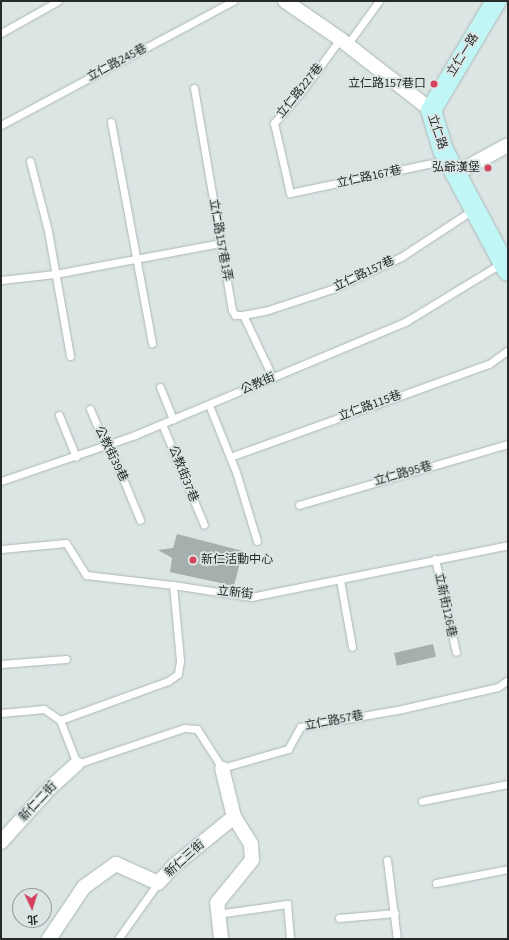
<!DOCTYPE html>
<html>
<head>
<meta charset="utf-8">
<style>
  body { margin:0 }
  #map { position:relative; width:509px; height:940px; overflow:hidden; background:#dae5e4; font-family:"Source Sans 3","Noto Sans TC",sans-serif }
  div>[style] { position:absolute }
  .building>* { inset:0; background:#a4afae; transform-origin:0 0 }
  .roads { filter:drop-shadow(0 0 1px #adb7b6) drop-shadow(0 0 1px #adb7b6) }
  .lane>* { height:7px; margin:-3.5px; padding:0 3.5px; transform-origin:3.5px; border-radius:3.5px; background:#fff }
  .street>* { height:14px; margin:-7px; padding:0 7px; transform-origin:7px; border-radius:7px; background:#fff }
  .secondary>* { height:20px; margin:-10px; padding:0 10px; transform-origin:10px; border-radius:10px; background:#c0f7f6 }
  .dots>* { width:11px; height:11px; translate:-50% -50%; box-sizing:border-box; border:2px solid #dae5e4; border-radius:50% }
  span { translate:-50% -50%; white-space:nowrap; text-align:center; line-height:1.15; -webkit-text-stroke:3.5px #dae5e4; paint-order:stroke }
  .street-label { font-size:12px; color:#262b2a }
  .poi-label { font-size:12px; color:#262b2a }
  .right { translate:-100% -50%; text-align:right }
  .left { translate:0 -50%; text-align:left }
  .frame { position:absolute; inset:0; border:2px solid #262b2a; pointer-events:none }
  .north { position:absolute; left:12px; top:888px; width:40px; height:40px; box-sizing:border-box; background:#dae5e4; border:1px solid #929b9a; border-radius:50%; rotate:176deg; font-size:11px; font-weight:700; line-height:16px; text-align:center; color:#262b2a }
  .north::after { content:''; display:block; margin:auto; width:14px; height:18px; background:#d44461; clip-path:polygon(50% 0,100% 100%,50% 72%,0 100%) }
</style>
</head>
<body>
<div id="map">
  <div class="building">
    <div style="clip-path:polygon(177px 534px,243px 551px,234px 586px,170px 572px,172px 558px,158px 550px,173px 548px)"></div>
    <div style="left:433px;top:644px;width:13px;height:40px;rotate:77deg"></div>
  </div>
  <div class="roads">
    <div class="lane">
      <div style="left:1px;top:33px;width:65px;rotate:-29.3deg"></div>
      <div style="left:340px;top:39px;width:64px;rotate:126.2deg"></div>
      <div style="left:302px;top:91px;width:43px;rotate:131.2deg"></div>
      <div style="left:274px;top:123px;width:72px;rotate:77.1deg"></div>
      <div style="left:290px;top:193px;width:159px;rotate:-11.9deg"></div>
      <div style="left:347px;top:45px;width:54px;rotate:-54deg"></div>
      <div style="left:194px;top:88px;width:225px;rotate:80.3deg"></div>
      <div style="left:232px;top:310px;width:6px;rotate:59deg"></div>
      <div style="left:235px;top:315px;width:8px"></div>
      <div style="left:243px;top:315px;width:70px;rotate:64.5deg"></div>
      <div style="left:111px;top:122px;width:225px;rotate:79.5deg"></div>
      <div style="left:1px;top:125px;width:263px;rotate:-28.1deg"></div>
      <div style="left:30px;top:161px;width:72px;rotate:75.6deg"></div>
      <div style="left:48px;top:231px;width:127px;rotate:80deg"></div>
      <div style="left:1px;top:280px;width:54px;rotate:-6.3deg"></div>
      <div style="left:55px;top:274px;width:168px;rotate:-10.6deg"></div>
      <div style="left:243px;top:315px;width:25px;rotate:-11deg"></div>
      <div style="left:268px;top:310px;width:67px;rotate:-18.2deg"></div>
      <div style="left:332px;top:289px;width:76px;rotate:-24.9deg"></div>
      <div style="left:401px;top:257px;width:87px;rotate:-33.3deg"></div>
      <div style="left:160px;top:387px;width:35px;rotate:68deg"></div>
      <div style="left:209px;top:405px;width:72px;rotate:68.1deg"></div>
      <div style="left:236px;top:472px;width:72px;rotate:73.1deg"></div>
      <div style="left:90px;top:409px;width:33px;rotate:67deg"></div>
      <div style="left:103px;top:439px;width:8px;rotate:45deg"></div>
      <div style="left:109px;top:445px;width:81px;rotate:67.5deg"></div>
      <div style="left:59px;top:415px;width:45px;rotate:68deg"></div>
      <div style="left:162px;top:424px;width:109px;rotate:67.4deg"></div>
      <div style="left:230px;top:457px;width:275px;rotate:-19.8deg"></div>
      <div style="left:489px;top:364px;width:24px;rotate:-36deg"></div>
      <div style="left:1px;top:481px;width:142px;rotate:-18.9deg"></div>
      <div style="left:135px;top:435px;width:293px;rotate:-22.7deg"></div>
      <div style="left:405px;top:322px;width:114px;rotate:-31.3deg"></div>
      <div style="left:299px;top:505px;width:218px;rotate:-16.3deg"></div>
      <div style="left:1px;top:549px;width:65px;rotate:-5.3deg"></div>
      <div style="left:66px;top:543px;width:38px;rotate:58deg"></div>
      <div style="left:86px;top:575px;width:88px;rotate:6.6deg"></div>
      <div style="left:173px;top:585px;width:79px;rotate:8.7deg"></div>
      <div style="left:251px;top:597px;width:262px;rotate:-11.4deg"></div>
      <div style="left:435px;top:559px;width:95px;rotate:77.3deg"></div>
      <div style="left:340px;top:580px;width:68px;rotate:79.8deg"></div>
      <div style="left:173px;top:585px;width:76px;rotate:84.7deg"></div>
      <div style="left:180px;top:661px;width:13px;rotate:99deg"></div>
      <div style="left:178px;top:674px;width:12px;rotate:145deg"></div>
      <div style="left:168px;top:681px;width:115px;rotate:160.1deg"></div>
      <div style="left:60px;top:720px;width:47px;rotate:68.9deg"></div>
      <div style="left:77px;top:764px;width:113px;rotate:-18.6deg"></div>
      <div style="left:184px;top:728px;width:13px;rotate:4deg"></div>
      <div style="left:197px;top:729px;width:46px;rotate:57.3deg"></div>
      <div style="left:222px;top:768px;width:69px;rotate:-16.1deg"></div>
      <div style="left:288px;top:749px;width:25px;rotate:-61deg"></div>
      <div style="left:300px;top:727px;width:104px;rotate:-10deg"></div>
      <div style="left:402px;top:709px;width:98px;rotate:-12.9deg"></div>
      <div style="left:498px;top:687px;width:12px;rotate:-35deg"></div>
      <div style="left:1px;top:664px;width:65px;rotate:-4.4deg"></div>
      <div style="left:1px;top:713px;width:43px;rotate:-5.3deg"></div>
      <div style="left:44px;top:709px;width:19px;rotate:35deg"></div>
      <div style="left:422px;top:801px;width:88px;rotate:-11.2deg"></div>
      <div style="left:387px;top:860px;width:80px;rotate:82.8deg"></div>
      <div style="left:436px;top:883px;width:73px;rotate:-11deg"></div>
      <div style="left:217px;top:914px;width:71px;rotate:-8.1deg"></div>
      <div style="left:287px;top:904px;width:35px;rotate:85deg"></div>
      <div style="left:339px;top:918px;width:56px;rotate:-5.1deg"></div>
      <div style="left:118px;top:939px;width:69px;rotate:-54.5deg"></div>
    </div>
    <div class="street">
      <div style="left:285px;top:1px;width:67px;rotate:34.6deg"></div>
      <div style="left:340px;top:39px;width:115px;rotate:38deg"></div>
      <div style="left:455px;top:174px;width:60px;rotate:-28.7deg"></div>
      <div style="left:1px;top:842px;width:73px;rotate:-47.8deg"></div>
      <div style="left:50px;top:788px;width:36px;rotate:-42deg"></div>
      <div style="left:49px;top:939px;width:63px;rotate:-56.1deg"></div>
      <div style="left:84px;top:887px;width:39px;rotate:-36deg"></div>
      <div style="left:116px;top:864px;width:46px;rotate:24.3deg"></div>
      <div style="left:158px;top:883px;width:26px;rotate:-47deg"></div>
      <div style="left:176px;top:864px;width:75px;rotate:-39deg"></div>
      <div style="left:221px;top:939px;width:36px;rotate:-96deg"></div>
      <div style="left:217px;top:903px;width:55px;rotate:-50.9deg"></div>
      <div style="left:252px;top:860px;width:16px;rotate:-94deg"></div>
      <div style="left:251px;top:844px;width:32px;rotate:-122deg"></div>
      <div style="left:234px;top:817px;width:50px;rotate:-103.8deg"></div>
    </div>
    <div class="secondary">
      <div style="left:496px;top:1px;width:127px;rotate:120.8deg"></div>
      <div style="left:431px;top:110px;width:42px;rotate:73.3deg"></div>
      <div style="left:443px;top:150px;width:137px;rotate:61.8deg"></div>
    </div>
  </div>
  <div class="dots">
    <div style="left:434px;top:84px;background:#d44461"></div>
    <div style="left:488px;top:168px;background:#d44461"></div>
    <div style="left:193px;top:560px;background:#d44461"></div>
  </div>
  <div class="street-label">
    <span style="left:463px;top:55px;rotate:-58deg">立仁一路</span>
    <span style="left:117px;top:63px;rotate:-28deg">立仁路245巷</span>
    <span style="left:300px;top:91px;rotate:-51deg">立仁路227巷</span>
    <span style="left:437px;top:132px;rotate:71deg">立仁路</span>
    <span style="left:369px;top:177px;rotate:-12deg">立仁路167巷</span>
    <span style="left:220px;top:240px;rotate:80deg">立仁路157巷1弄</span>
    <span style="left:364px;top:274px;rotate:-25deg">立仁路157巷</span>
    <span style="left:258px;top:384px;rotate:-23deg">公教街</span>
    <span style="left:370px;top:406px;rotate:-20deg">立仁路115巷</span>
    <span style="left:111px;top:454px;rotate:64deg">公教街39巷</span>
    <span style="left:183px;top:474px;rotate:68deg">公教街37巷</span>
    <span style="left:403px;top:474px;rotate:-16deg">立仁路95巷</span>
    <span style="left:235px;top:593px;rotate:6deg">立新街</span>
    <span style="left:445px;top:605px;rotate:78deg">立新街126巷</span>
    <span style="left:334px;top:721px;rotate:-11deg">立仁路57巷</span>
    <span style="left:38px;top:802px;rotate:-47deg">新仁二街</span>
    <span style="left:185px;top:859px;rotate:-42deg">新仁三街</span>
  </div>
  <div class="poi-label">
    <span class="right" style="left:426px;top:84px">立仁路157巷口</span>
    <span class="right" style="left:480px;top:168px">弘爺漢堡</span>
    <span class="left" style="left:201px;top:560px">新仁活動中心</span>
  </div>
  <div class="frame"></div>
  <div class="north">北</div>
</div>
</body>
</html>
